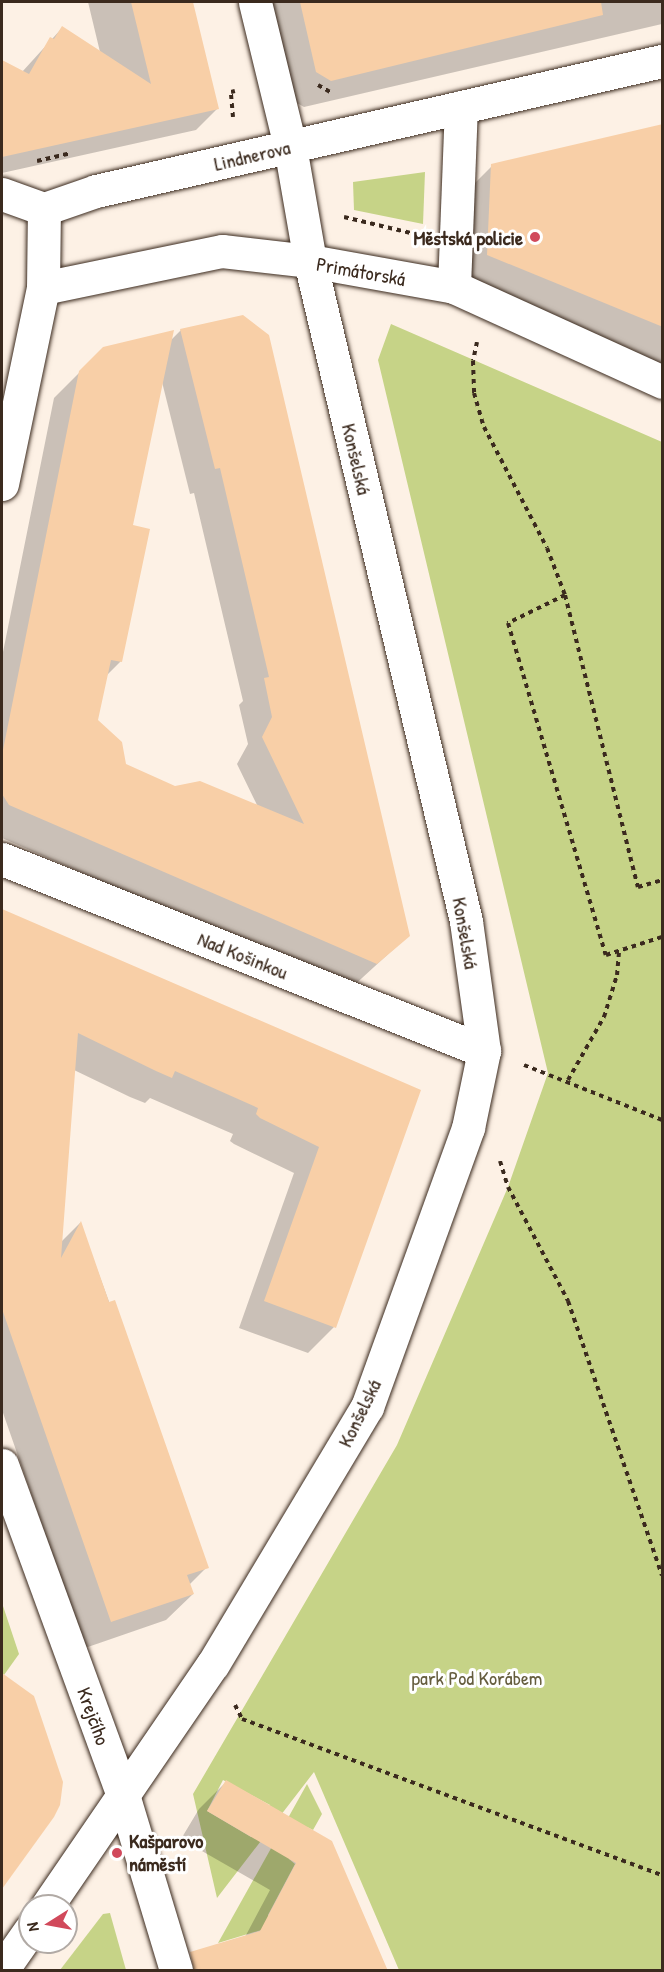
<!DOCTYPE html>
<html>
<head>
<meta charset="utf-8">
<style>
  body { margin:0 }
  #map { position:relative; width:664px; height:1972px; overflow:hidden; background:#fdf1e5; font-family:"Patrick Hand",sans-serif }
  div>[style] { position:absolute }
  .green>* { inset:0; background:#c6d387 }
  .shadow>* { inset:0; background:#0003 }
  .building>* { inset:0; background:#f8cfa7 }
  .path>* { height:4px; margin-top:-2px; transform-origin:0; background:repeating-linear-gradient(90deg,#3b2a1e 0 4.5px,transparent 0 9px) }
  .roads { filter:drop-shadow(0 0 2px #3b2a1e) drop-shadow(0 0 2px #3b2a1e) }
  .street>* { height:33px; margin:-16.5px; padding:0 16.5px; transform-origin:16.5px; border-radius:16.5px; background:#fff }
  .dots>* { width:16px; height:16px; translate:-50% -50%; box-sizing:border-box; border:3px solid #fff; border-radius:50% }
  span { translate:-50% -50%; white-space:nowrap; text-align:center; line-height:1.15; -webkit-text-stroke:6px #fff; paint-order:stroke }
  .street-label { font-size:20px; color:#3b2a1e }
  .poi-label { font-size:20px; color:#3b2a1e; font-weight:700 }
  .right { translate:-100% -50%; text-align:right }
  .left { translate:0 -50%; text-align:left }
  .park-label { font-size:20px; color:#655d3e }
  .frame { position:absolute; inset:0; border:3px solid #3b2a1e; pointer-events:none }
  .north { position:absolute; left:18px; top:1894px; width:60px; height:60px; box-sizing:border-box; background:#fff; border:2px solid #b1aaa5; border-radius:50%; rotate:259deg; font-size:16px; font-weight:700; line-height:24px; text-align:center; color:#3b2a1e }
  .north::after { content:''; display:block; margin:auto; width:21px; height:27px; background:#d1495b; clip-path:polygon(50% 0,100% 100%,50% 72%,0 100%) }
</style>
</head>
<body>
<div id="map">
  <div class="green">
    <div style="clip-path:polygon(425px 172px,423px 224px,354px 210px,353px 182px)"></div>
    <div style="clip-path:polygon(evenodd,391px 324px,662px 442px,662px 1970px,399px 1970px,314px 1772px,217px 1898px,193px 1794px,397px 1445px,508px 1187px,548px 1073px,378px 360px,391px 324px,223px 1780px,270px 1805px,251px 1837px,207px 1811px,223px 1780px)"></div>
    <div style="clip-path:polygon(2px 1603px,19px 1654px,4px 1675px,2px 1673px)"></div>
    <div style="clip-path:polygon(307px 1784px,322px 1814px,313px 1830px,307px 1827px,289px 1859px,295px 1864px,268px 1915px,271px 1927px,218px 1943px)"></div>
    <div style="clip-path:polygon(110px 1913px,126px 1970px,60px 1970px,103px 1914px)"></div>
  </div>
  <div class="shadow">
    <div style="clip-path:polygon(88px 2px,192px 2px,217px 109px,196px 130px,2px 173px,2px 62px,22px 72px,62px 28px,100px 52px)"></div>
    <div style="clip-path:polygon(267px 2px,662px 2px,662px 24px,304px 107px,290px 99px)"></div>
    <div style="clip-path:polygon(662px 126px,662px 364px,460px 283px,464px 194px,492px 166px)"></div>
    <div style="clip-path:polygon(evenodd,181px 330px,409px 935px,350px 989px,2px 838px,2px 657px,54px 398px,104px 348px,170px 341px,181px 330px,162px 382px,190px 494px,194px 493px,243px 701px,239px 705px,248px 744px,237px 764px,258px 807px,174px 788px,125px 765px,96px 721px,106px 676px,121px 661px,132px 526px,162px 382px)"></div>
    <div style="clip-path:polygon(2px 911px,419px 1091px,334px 1327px,308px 1353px,239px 1328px,294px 1173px,234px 1144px,230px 1141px,233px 1134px,150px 1098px,145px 1103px,130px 1097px,74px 1070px,61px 1242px,80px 1223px,207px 1567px,189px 1585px,193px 1594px,166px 1620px,85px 1648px,2px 1410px)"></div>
    <div style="clip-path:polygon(2px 1675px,33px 1697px,59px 1805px,2px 1885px)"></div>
    <div style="clip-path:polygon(226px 1782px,330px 1842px,387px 1970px,193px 1970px,219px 1944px,245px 1937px,270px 1890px,181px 1839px,199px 1809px)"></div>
  </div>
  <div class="building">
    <div style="clip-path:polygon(131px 2px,193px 2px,219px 109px,2px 157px,2px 60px,29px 74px,50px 37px,54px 39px,62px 26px,151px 84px)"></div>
    <div style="clip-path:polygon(300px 2px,601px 2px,603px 15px,331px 81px,316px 72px)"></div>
    <div style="clip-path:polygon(663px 124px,663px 327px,487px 255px,491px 164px)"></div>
    <div style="clip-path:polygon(243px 315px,269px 335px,410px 936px,377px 964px,9px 805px,2px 794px,2px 755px,79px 371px,103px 347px,174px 330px,133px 525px,150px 529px,122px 662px,111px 660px,98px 720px,122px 742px,126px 764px,175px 786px,200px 781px,304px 824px,262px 737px,272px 717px,264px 678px,269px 677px,220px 468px,215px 469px,180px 329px)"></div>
    <div style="clip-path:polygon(2px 909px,421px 1090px,336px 1328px,264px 1301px,319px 1147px,260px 1118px,256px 1114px,258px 1108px,175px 1071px,172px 1078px,156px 1071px,78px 1033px,61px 1258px,81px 1221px,109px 1302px,115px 1300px,209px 1568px,187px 1575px,194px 1594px,111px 1622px,2px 1309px)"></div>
    <div style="clip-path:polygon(2px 1673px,34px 1696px,63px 1782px,60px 1805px,54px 1817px,2px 1889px)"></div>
    <div style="clip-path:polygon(226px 1780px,332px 1841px,388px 1971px,194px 1971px,190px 1952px,260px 1931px,296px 1863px,207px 1811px)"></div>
  </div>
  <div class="path">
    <div style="left:318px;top:85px;width:16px;rotate:30deg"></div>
    <div style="left:233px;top:117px;width:25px;rotate:-95deg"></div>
    <div style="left:231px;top:92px;width:4px;rotate:-14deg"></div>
    <div style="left:37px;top:161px;width:32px;rotate:-13deg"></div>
    <div style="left:344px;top:217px;width:73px;rotate:13.5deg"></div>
    <div style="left:477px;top:342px;width:19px;rotate:102deg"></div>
    <div style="left:473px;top:361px;width:32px;rotate:88deg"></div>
    <div style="left:474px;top:393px;width:35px;rotate:74deg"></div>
    <div style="left:484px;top:427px;width:136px;rotate:62.5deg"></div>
    <div style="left:547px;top:548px;width:50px;rotate:69deg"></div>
    <div style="left:565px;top:595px;width:301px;rotate:76deg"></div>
    <div style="left:638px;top:887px;width:25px;rotate:-16deg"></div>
    <div style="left:565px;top:595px;width:64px;rotate:153.8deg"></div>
    <div style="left:508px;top:623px;width:346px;rotate:73.6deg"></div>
    <div style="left:606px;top:955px;width:59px;rotate:-17.8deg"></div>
    <div style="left:524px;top:1065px;width:149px;rotate:21.7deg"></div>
    <div style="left:568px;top:1080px;width:73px;rotate:-60.3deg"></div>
    <div style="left:604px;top:1017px;width:44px;rotate:-72.8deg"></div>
    <div style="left:617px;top:975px;width:24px;rotate:-85deg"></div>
    <div style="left:500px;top:1161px;width:27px;rotate:73deg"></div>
    <div style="left:508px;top:1187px;width:129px;rotate:62.2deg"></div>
    <div style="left:568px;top:1301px;width:290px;rotate:71.1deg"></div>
    <div style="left:235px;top:1705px;width:16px;rotate:63deg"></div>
    <div style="left:242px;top:1719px;width:448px;rotate:20.4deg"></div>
  </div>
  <div class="roads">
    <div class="street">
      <div style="left:2px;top:194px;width:45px;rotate:19.7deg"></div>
      <div style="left:44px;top:209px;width:55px;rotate:-19.1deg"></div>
      <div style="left:96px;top:191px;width:581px;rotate:-12.94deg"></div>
      <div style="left:454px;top:287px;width:180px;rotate:-87.8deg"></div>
      <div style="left:43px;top:288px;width:183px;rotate:-11.7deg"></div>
      <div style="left:222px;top:251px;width:89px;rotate:6.5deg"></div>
      <div style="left:310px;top:261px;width:146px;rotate:10.2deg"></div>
      <div style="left:454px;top:287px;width:229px;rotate:24.5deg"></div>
      <div style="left:2px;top:484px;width:200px;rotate:-78.2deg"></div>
      <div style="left:43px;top:288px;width:79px;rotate:-89.3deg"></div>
      <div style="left:2px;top:859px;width:519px;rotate:21.72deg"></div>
      <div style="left:2px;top:1465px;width:355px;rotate:69.9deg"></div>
      <div style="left:124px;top:1798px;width:180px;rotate:73.2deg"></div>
      <div style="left:47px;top:1906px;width:293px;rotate:-55.6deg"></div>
      <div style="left:213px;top:1664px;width:300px;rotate:-59.1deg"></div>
      <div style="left:367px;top:1407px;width:297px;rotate:-70.1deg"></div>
      <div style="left:468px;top:1128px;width:79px;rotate:-78.3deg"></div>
      <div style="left:484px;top:1051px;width:131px;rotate:-97.9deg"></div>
      <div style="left:466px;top:921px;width:678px;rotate:-103.3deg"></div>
      <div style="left:310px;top:261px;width:117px;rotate:-99.9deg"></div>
      <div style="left:290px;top:146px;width:148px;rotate:-103.7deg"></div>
      <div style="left:2px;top:1970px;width:49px;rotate:-55deg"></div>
    </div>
  </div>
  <div class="dots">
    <div style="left:535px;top:237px;background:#d1495b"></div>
    <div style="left:117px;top:1853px;background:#d1495b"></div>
  </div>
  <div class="street-label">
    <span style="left:252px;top:155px;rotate:-13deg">Lindnerova</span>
    <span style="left:361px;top:271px;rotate:10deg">Primátorská</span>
    <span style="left:357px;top:459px;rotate:77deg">Konšelská</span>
    <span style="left:466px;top:933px;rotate:80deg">Konšelská</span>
    <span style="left:243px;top:955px;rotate:22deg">Nad Košinkou</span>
    <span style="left:359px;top:1413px;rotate:-64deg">Konšelská</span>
    <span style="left:94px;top:1716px;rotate:70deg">Krejčího</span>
  </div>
  <div class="poi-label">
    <span class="right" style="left:523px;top:237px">Městská policie</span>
    <span class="left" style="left:129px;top:1852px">Kašparovo<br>náměstí</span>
  </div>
  <div class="park-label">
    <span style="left:477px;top:1677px">park Pod Korábem</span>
  </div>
  <div class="frame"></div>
  <div class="north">N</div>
</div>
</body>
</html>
